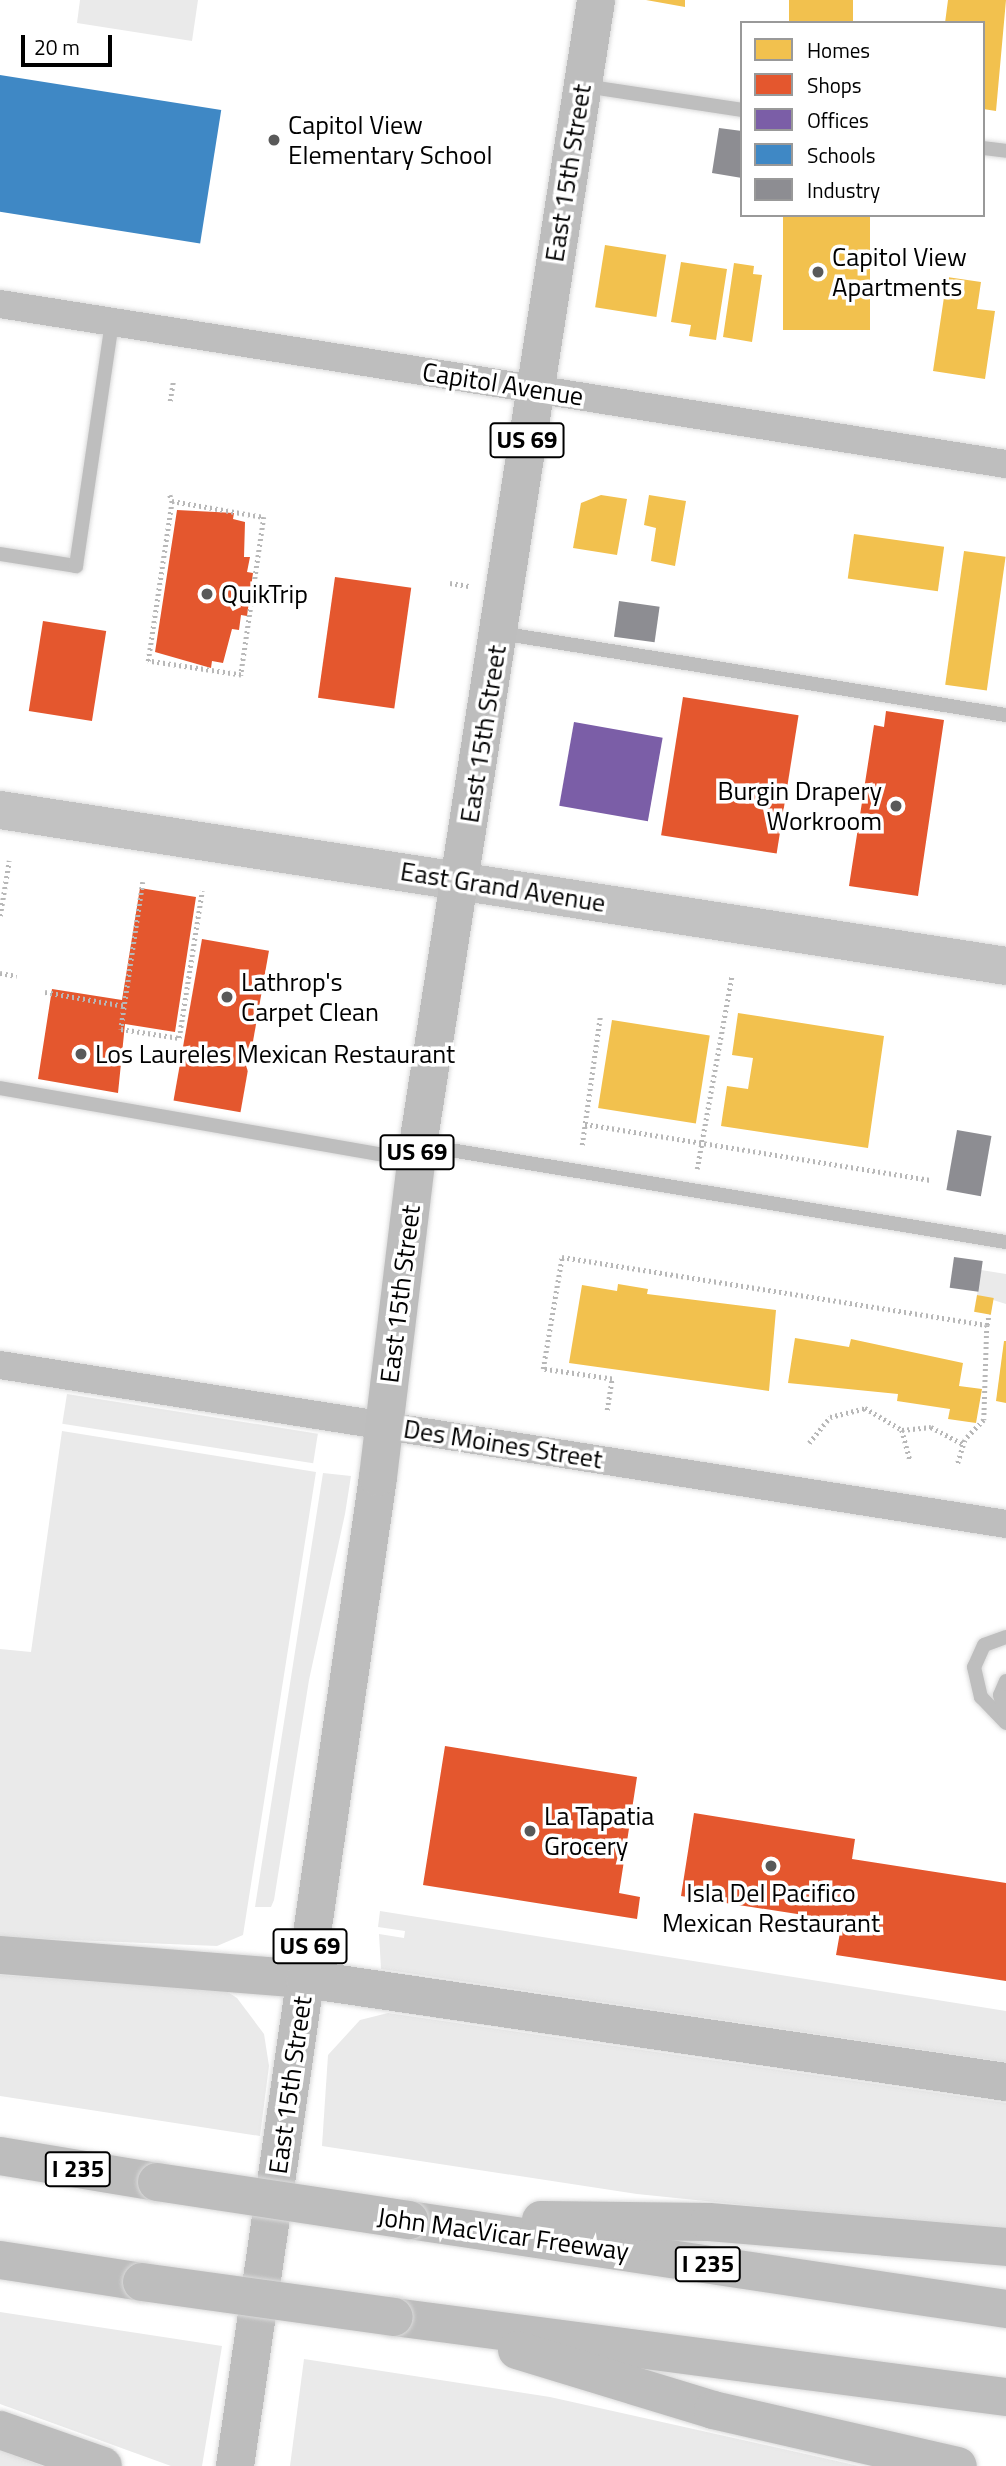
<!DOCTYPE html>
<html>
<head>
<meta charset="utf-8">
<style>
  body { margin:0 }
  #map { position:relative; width:1006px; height:2466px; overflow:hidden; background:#fff; font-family:"Titillium Web",sans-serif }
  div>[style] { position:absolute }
  .green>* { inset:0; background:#eaeaea; transform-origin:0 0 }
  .homes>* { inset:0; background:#f2c14e; transform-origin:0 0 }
  .shops>* { inset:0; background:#e4572e; transform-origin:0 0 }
  .offices>* { inset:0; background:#7b5ea7; transform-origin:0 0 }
  .schools>* { inset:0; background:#3f88c5; transform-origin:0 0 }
  .industry>* { inset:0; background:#8d8d92; transform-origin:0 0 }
  .path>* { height:4.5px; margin-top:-2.25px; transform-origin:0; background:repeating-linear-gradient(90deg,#b8b8b8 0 2px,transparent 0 5.5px) }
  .roads { filter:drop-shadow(0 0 2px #dbdbdb) drop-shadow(0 0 2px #dbdbdb) }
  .service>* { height:14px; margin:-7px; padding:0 7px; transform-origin:7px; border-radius:7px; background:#bebebe }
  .minor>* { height:28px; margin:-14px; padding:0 14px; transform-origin:14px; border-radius:14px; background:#bebebe }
  .secondary>* { height:38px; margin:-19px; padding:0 19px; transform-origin:19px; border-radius:19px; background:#c2c2c2 }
  .primary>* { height:38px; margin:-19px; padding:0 19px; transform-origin:19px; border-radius:19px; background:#bdbdbd }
  .motorway>* { height:38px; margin:-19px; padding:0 19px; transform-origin:19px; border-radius:19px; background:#bdbdbd }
  .bridges { filter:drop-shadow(0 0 2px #dbdbdb) drop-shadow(0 0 2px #dbdbdb) }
  .motorway-bridge>* { height:38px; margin:-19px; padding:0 19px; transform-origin:19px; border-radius:19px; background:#bdbdbd }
  .dots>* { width:19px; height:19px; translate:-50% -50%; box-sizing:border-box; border:4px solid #fff; border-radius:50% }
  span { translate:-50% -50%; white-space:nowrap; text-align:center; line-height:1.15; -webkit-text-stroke:7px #fff; paint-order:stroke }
  .shield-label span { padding:2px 5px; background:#fff; border:2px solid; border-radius:5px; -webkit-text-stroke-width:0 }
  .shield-label { font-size:24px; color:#000; font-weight:700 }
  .poi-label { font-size:26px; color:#000 }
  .left { translate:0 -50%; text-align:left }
  .right { translate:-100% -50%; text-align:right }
  .street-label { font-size:26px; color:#000 }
  .legend { position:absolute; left:740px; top:21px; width:245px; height:196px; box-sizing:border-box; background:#fff; border:2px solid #999; margin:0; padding:9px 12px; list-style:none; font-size:21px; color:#000 }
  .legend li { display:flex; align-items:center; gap:14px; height:35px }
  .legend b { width:35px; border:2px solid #999 }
  .scale { position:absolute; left:21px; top:35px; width:91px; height:32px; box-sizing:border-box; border:4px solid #000; border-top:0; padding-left:9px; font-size:21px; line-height:24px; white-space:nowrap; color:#000; -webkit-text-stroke:5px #fff; paint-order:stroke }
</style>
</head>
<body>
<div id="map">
  <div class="green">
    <div style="clip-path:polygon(80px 0,198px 0,192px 41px,77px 23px)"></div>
    <div style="clip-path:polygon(981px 1270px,1006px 1274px,1006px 1304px,977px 1295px)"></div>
    <div style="left:67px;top:1394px;width:254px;height:30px;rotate:9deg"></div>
    <div style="clip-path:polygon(62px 1431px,316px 1472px,243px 1935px,217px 1946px,0 1937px,0 1649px,31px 1652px)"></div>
    <div style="clip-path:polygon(323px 1473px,351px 1476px,345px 1514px,309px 1680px,274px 1900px,271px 1907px,255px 1907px)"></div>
    <div style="clip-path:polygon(380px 1911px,1006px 2011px,1006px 2062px,381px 1969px,379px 1934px,404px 1938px,405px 1931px,378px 1927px)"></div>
    <div style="clip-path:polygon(0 1975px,226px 1991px,237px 1998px,264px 2034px,269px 2066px,260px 2136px,0 2096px)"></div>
    <div style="clip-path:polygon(388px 2013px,1006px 2103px,1006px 2232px,637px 2194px,322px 2146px,328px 2055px,360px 2020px)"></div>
    <div style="clip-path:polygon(0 2312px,222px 2346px,202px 2466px,171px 2466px,0 2404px)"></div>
    <div style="clip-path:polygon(304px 2359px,550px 2397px,859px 2466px,290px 2466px)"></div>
    <div style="clip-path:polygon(0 2450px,43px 2466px,0 2466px)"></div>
  </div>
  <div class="homes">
    <div style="clip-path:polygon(646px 0,685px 0,685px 7px)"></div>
    <div style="left:789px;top:0;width:64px;height:23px"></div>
    <div style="clip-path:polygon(948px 0,1006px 0,996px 111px,983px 109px,983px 23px,945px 23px)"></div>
    <div style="left:783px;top:215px;width:87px;height:115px"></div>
    <div style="left:605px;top:245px;width:62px;height:63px;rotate:9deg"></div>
    <div style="clip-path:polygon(681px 262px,727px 269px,716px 340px,689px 336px,691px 325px,671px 322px)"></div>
    <div style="clip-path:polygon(734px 263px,754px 266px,753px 274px,762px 275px,752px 342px,723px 337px)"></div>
    <div style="clip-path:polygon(947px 277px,981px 282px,977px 309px,995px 311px,985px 379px,933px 371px)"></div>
    <div style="clip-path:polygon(601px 495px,627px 499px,617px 555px,573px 548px,581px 503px)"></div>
    <div style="clip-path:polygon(649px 495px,686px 501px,675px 566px,651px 561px,656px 528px,644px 525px)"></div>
    <div style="left:854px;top:534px;width:91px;height:45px;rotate:8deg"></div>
    <div style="left:964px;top:551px;width:42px;height:135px;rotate:8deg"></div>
    <div style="clip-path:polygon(738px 1013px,884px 1036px,868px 1148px,721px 1126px,727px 1086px,748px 1089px,753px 1058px,732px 1055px)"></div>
    <div style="left:612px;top:1020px;width:99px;height:89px;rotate:9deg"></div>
    <div style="clip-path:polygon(618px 1284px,648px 1289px,647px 1294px,776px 1310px,769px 1391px,569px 1363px,582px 1285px,617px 1291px)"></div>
    <div style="left:977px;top:1295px;width:17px;height:17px;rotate:10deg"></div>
    <div style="clip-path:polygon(795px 1338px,849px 1347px,851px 1339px,963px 1363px,959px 1386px,982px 1389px,976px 1423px,948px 1419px,950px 1409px,897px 1401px,898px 1394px,788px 1383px)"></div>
    <div style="clip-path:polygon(1004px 1341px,1006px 1341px,1006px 1403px,996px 1401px)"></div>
  </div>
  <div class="shops">
    <div style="clip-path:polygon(177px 510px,234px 513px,233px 519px,245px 522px,244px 557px,250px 557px,247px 572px,253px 573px,247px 616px,241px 615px,239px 630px,232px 629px,223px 663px,212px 661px,211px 668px,155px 652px)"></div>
    <div style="left:335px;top:577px;width:77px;height:122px;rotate:8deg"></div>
    <div style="left:43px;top:621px;width:64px;height:91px;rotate:9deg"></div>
    <div style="left:683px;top:697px;width:117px;height:140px;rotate:9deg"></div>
    <div style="clip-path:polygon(886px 711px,944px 720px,918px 896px,849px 886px,874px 725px,884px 727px)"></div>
    <div style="clip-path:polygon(140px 888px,196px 897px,175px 1032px,125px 1024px,118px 1093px,38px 1079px,52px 989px,122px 1000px)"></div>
    <div style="left:202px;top:939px;width:68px;height:164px;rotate:10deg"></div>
    <div style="clip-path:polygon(445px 1746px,637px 1777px,619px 1893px,640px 1897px,637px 1919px,423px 1885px)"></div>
    <div style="clip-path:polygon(694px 1813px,855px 1839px,852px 1859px,1006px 1883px,1006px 1981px,836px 1955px,842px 1921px,681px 1896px)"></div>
  </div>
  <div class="offices">
    <div style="left:574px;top:722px;width:90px;height:85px;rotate:10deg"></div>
  </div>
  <div class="schools">
    <div style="left:0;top:75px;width:224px;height:135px;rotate:9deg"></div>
  </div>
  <div class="industry">
    <div style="clip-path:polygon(719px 128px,742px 131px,742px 178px,712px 173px)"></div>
    <div style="left:619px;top:601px;width:41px;height:36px;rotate:8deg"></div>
    <div style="left:957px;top:1130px;width:35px;height:61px;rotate:10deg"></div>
    <div style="left:954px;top:1257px;width:29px;height:31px;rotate:8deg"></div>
  </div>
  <div class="path">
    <div style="left:170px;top:401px;width:20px;rotate:-81deg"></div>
    <div style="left:170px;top:495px;width:6px;rotate:72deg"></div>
    <div style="left:172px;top:501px;width:93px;rotate:9.9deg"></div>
    <div style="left:264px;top:517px;width:160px;rotate:98.3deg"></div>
    <div style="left:241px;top:675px;width:94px;rotate:-171.4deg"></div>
    <div style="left:148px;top:661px;width:162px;rotate:-81.5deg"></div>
    <div style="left:450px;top:583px;width:19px;rotate:9deg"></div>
    <div style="left:143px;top:882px;width:149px;rotate:98.5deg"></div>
    <div style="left:121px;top:1029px;width:59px;rotate:8.8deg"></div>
    <div style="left:179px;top:1038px;width:149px;rotate:-81.1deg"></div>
    <div style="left:0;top:916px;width:56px;rotate:-80.7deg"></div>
    <div style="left:0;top:973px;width:17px;rotate:10deg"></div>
    <div style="left:45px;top:992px;width:81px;rotate:9.9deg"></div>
    <div style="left:585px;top:1124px;width:350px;rotate:9.2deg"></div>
    <div style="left:582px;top:1145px;width:129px;rotate:-82deg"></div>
    <div style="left:697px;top:1169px;width:197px;rotate:-79.8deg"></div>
    <div style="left:987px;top:1325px;width:11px;rotate:-80deg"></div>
    <div style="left:607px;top:1410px;width:31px;rotate:-81deg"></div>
    <div style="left:612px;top:1379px;width:70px;rotate:-171.8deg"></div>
    <div style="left:543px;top:1369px;width:114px;rotate:-80.4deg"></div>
    <div style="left:562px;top:1257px;width:430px;rotate:9.1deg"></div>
    <div style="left:987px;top:1325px;width:95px;rotate:91.8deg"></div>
    <div style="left:984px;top:1420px;width:28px;rotate:134deg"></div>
    <div style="left:965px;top:1440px;width:27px;rotate:107deg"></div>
    <div style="left:902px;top:1430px;width:29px;rotate:-6deg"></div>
    <div style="left:931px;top:1427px;width:36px;rotate:28deg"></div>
    <div style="left:809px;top:1443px;width:33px;rotate:-51deg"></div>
    <div style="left:830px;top:1417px;width:36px;rotate:-14deg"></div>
    <div style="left:865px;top:1408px;width:43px;rotate:30.7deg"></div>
    <div style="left:902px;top:1430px;width:30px;rotate:75deg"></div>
  </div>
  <div class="roads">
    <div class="service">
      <div style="left:584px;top:86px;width:160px;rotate:8.6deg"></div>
      <div style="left:983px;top:148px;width:23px;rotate:7deg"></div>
      <div style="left:0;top:554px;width:77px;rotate:9deg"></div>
      <div style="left:76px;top:566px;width:247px;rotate:-81.6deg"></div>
      <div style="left:500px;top:633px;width:513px;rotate:9.21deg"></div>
      <div style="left:0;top:1088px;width:420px;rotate:9.9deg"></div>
      <div style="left:420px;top:1145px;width:594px;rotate:9.4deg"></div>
      <div style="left:1006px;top:1637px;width:23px;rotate:160deg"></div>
      <div style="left:984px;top:1645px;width:24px;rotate:114deg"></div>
      <div style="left:974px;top:1667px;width:31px;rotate:77deg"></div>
      <div style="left:981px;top:1697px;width:36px;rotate:46deg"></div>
      <div style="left:1006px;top:1681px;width:15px;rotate:113deg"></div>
      <div style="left:1000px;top:1695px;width:24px;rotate:75deg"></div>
    </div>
    <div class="minor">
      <div style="left:0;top:304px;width:1019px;rotate:9.04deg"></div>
      <div style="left:0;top:1365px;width:1018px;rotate:8.98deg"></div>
    </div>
    <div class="secondary">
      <div style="left:0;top:810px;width:1018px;rotate:8.81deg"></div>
    </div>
    <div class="primary">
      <div style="left:235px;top:2466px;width:999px;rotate:-81.77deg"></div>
      <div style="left:378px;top:1477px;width:334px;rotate:-83.1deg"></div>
      <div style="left:418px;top:1145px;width:1159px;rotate:-81.16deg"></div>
    </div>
    <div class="motorway">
      <div style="left:0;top:1955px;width:306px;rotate:4.5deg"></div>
      <div style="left:305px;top:1979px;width:709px;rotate:8.36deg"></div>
      <div style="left:0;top:2156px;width:159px;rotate:9.4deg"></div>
      <div style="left:409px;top:2220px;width:604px;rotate:8.48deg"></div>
      <div style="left:541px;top:2220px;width:168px;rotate:0.7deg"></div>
      <div style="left:709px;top:2222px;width:298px;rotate:4.8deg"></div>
      <div style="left:0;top:2260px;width:144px;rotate:8.8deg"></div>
      <div style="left:394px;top:2317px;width:617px;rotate:7.45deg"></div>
      <div style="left:517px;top:2350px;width:205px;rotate:17deg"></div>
      <div style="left:713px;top:2410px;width:251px;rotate:12.9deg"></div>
      <div style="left:0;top:2430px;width:109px;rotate:19.3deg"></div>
    </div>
  </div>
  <div class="bridges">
    <div class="motorway-bridge">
      <div style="left:157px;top:2182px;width:255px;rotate:8.6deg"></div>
      <div style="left:142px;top:2282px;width:254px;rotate:7.9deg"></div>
    </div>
  </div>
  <div class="dots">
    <div style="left:274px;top:140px;background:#595959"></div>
    <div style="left:818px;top:272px;background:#595959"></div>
    <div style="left:207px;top:594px;background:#595959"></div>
    <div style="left:896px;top:806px;background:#595959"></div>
    <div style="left:227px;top:997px;background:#595959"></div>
    <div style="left:81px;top:1054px;background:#595959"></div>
    <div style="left:530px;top:1831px;background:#595959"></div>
    <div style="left:771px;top:1866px;background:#595959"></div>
  </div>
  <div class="shield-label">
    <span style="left:527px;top:440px">US 69</span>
    <span style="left:417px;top:1152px">US 69</span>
    <span style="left:310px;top:1946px">US 69</span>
    <span style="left:78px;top:2169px">I 235</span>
    <span style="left:708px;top:2264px">I 235</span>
  </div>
  <div class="poi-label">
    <span class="left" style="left:288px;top:140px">Capitol View<br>Elementary School</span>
    <span class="left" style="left:832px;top:272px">Capitol View<br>Apartments</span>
    <span class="left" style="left:221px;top:594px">QuikTrip</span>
    <span class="right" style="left:882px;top:806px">Burgin Drapery<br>Workroom</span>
    <span class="left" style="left:241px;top:997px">Lathrop's<br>Carpet Clean</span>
    <span class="left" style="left:95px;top:1054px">Los Laureles Mexican Restaurant</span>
    <span class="left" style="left:544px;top:1831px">La Tapatia<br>Grocery</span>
    <span style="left:771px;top:1908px">Isla Del Pacifico<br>Mexican Restaurant</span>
  </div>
  <div class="street-label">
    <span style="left:568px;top:173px;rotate:-81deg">East 15th Street</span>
    <span style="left:503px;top:384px;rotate:9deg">Capitol Avenue</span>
    <span style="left:483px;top:734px;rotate:-81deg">East 15th Street</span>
    <span style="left:503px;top:887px;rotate:9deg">East Grand Avenue</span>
    <span style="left:400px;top:1294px;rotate:-83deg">East 15th Street</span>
    <span style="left:503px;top:1444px;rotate:9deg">Des Moines Street</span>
    <span style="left:290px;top:2085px;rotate:-82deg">East 15th Street</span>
    <span style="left:503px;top:2234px;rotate:8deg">John MacVicar Freeway</span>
  </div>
  <ul class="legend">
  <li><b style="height:19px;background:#f2c14e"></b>Homes</li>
  <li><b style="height:19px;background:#e4572e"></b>Shops</li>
  <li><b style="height:19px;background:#7b5ea7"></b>Offices</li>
  <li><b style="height:19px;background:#3f88c5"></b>Schools</li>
  <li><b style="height:19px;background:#8d8d92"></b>Industry</li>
  </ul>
  <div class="scale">20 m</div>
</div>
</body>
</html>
